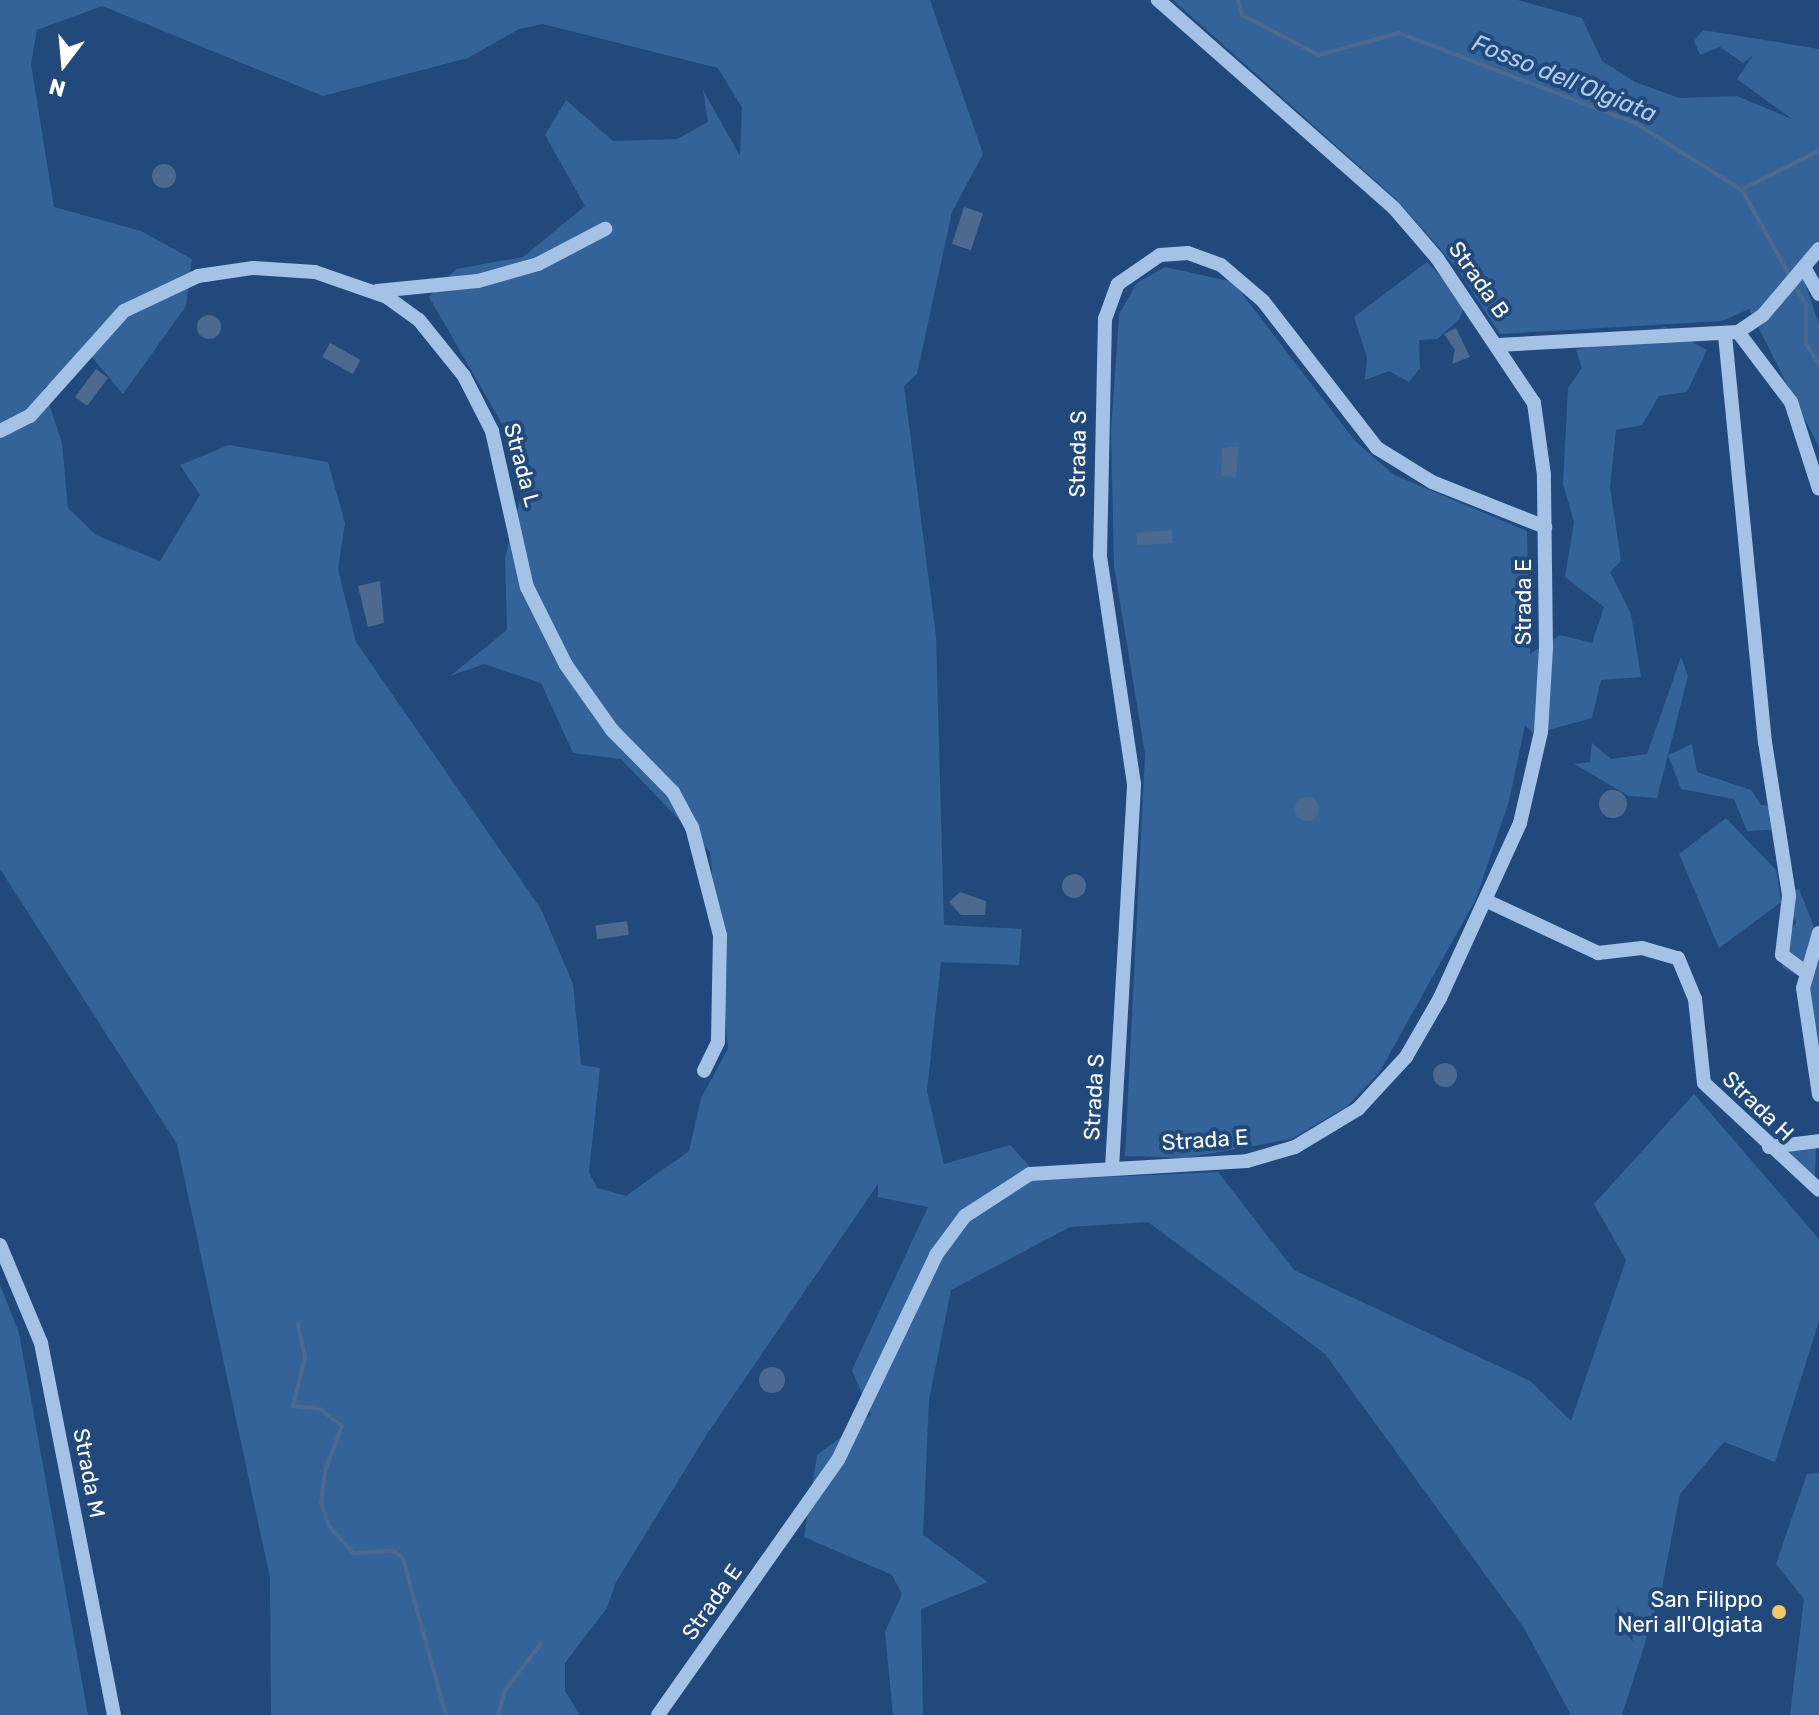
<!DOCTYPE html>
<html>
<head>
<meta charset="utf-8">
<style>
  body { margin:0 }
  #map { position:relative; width:1819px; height:1715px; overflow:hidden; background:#21497c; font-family:Rubik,sans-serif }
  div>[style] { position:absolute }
  .green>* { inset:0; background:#34639a }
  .water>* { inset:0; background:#4c698f; transform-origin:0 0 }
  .round { border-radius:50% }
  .stream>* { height:4px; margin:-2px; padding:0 2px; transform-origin:2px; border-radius:2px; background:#4c698f }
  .minor>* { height:14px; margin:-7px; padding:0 7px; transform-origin:7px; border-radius:7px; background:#a4c2e6 }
  .dots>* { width:22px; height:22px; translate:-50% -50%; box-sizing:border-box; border:4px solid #21497c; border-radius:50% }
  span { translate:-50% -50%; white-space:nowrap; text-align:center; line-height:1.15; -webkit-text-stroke:8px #21497c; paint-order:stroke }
  .street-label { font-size:22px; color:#fff }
  .poi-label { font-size:22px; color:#fff }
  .right { translate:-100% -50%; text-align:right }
  .water-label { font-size:24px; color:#afccee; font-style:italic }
  .north { position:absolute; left:24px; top:24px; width:80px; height:80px; -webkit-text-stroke:6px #21497c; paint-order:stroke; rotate:196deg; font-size:22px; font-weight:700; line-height:32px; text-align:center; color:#fff }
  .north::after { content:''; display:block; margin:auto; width:28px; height:36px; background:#fff; clip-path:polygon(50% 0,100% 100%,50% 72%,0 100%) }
</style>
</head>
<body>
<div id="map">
  <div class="green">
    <div style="clip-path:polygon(evenodd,0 0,930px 0,983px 154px,952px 212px,917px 374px,904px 386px,936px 636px,944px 925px,1022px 929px,1019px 965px,941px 962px,927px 1091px,944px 1164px,1010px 1145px,1042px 1180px,1218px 1172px,1294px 1270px,1530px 1381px,1571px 1421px,1626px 1260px,1594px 1204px,1694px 1094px,1819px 1239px,1819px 1321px,1775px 1462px,1724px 1442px,1680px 1494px,1661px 1593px,1622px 1715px,1571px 1715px,1524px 1628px,1325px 1354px,1148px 1222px,1070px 1227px,951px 1290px,929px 1400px,923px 1535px,988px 1582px,921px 1609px,923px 1715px,893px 1715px,885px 1632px,902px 1594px,892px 1575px,804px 1537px,817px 1455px,871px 1415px,852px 1370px,928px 1207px,878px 1197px,878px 1184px,707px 1434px,616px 1582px,607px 1608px,565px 1663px,565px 1691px,580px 1715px,271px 1715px,270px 1578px,177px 1144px,0 869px,0 0,102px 6px,323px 96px,468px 58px,519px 29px,543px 24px,718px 68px,742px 108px,740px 156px,703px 90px,708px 122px,677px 139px,613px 141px,566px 100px,545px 135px,585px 206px,523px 257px,456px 269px,429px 297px,528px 469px,505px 558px,507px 630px,450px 676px,484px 664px,541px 683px,573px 753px,621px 759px,710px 852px,728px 1049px,701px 1098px,689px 1151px,626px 1196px,597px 1188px,589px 1172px,600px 1068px,581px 1065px,573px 984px,541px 909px,356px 642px,338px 569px,345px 523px,328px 462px,229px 445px,180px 465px,200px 495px,160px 561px,96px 535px,68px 508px,62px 443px,44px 388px,91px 356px,123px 394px,186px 306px,192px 259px,141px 231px,54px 207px,31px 64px,37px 30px,102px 6px)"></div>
    <div style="clip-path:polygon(1173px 0,1518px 0,1582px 18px,1602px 61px,1635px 82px,1679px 98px,1737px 96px,1792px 119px,1737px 79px,1753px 55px,1743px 63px,1720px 47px,1700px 55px,1694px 41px,1703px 30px,1819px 49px,1819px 240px,1798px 263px,1819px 324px,1819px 447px,1749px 309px,1722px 321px,1500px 334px,1456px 267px,1396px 199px)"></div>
    <div style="clip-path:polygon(1427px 262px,1465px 304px,1459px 320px,1437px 339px,1419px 340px,1420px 368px,1409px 382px,1389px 371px,1365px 380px,1367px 358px,1354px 317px)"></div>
    <div style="clip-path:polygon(1165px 267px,1233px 282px,1355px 441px,1394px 475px,1527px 531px,1530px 654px,1560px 635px,1592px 643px,1604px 607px,1565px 577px,1574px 522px,1563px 484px,1568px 388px,1582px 368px,1576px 350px,1665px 327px,1707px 350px,1687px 392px,1659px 396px,1642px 425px,1616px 430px,1610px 487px,1621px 561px,1610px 572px,1631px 614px,1641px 677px,1601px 680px,1592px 718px,1534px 734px,1525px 725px,1509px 801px,1476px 899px,1379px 1073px,1346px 1107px,1291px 1139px,1186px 1158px,1125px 1156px,1145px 754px,1114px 566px,1111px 432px,1119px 314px,1137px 283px)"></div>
    <div style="clip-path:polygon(1681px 657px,1688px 676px,1657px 798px,1629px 796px,1574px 764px,1590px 762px,1592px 743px,1611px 759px,1647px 754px)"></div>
    <div style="clip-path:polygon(1692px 744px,1697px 772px,1751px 790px,1761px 805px,1780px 807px,1786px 829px,1747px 831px,1734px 799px,1681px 789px,1668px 755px)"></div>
    <div style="clip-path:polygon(1726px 818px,1776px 870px,1781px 902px,1719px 948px,1679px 854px)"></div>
    <div style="clip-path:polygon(1799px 889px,1819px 939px,1819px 1059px,1808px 981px,1783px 968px,1778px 946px,1796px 923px,1785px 891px)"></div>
    <div style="clip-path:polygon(1816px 1148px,1815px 1178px,1785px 1150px)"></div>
    <div style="clip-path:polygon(0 1285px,19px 1333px,88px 1715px,0 1715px)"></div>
    <div style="clip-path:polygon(1819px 1473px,1819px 1715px,1790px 1715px,1804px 1599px,1776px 1564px,1807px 1474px)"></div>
  </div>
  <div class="water">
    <div class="round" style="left:152px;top:164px;width:24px;height:24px"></div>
    <div style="left:964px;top:207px;width:20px;height:39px;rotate:18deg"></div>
    <div class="round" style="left:197px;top:315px;width:24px;height:24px"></div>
    <div style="clip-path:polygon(1456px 328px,1470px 357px,1452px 364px,1455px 350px,1444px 334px)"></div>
    <div style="left:330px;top:343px;width:35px;height:16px;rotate:29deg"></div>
    <div style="left:96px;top:369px;width:15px;height:35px;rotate:37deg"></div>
    <div style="clip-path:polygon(1239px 446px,1236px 477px,1221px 476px,1222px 448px)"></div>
    <div style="left:1172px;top:530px;width:13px;height:36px;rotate:86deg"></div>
    <div style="clip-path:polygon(380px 581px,384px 623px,368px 627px,358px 586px)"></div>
    <div class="round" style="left:1599px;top:790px;width:28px;height:28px"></div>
    <div class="round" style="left:1295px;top:797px;width:24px;height:24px"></div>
    <div class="round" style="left:1062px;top:874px;width:24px;height:24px"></div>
    <div style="clip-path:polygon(960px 892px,986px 901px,985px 915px,961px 915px,949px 902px)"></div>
    <div style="left:627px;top:921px;width:14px;height:32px;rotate:82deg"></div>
    <div class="round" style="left:1433px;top:1063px;width:24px;height:24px"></div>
    <div class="round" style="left:759px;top:1367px;width:26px;height:26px"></div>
  </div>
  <div class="stream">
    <div style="left:1238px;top:0;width:16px;rotate:75deg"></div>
    <div style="left:1242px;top:15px;width:87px;rotate:27.5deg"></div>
    <div style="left:1319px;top:55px;width:83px;rotate:-15.4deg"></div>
    <div style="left:1399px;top:33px;width:253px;rotate:20.9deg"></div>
    <div style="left:1635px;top:123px;width:126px;rotate:32.1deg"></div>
    <div style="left:1742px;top:190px;width:101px;rotate:60.9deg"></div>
    <div style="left:1743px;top:189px;width:85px;rotate:-26.6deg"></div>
    <div style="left:1795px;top:286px;width:22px;rotate:60deg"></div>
    <div style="left:1806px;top:305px;width:38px;rotate:90deg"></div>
    <div style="left:1806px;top:343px;width:26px;rotate:59deg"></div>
    <div style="left:298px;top:1324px;width:35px;rotate:78deg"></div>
    <div style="left:305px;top:1358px;width:49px;rotate:104deg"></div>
    <div style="left:293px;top:1406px;width:27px;rotate:6deg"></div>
    <div style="left:320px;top:1409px;width:28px;rotate:38deg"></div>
    <div style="left:342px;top:1426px;width:48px;rotate:110.7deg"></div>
    <div style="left:325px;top:1471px;width:31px;rotate:97deg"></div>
    <div style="left:321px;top:1502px;width:25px;rotate:72deg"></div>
    <div style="left:329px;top:1526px;width:36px;rotate:48deg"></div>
    <div style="left:353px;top:1553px;width:41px;rotate:-2.8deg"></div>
    <div style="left:394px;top:1551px;width:12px;rotate:42deg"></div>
    <div style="left:403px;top:1559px;width:162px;rotate:74.6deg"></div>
    <div style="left:498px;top:1715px;width:26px;rotate:-74deg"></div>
    <div style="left:505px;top:1690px;width:58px;rotate:-52deg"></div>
  </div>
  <div class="minor">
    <div style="left:1804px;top:267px;width:31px;rotate:61deg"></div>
    <div style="left:377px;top:291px;width:101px;rotate:-5.7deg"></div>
    <div style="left:478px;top:281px;width:62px;rotate:-15.8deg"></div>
    <div style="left:538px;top:264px;width:76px;rotate:-27.6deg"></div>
    <div style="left:1738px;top:332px;width:88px;rotate:52.9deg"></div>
    <div style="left:1791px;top:402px;width:91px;rotate:72.2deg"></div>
    <div style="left:1725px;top:335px;width:409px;rotate:84.4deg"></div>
    <div style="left:1765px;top:742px;width:156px;rotate:81.1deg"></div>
    <div style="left:1789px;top:896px;width:59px;rotate:96.8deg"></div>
    <div style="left:1782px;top:955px;width:29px;rotate:36deg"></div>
    <div style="left:1498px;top:345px;width:240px;rotate:-3.1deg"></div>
    <div style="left:1738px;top:332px;width:30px;rotate:-34deg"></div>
    <div style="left:1763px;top:315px;width:87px;rotate:-49.7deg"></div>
    <div style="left:0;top:431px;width:34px;rotate:-27deg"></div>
    <div style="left:30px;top:416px;width:141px;rotate:-48.2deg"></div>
    <div style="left:124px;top:311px;width:82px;rotate:-25.3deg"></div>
    <div style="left:198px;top:276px;width:56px;rotate:-8.3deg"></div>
    <div style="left:253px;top:268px;width:62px;rotate:3.7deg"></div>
    <div style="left:315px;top:272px;width:76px;rotate:19.1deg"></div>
    <div style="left:387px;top:297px;width:39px;rotate:36deg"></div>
    <div style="left:419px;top:320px;width:72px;rotate:51.2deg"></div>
    <div style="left:464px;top:376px;width:62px;rotate:63deg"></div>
    <div style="left:492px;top:431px;width:160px;rotate:77.4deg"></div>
    <div style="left:527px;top:587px;width:87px;rotate:63.4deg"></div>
    <div style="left:566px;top:665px;width:80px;rotate:54.7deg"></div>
    <div style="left:612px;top:730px;width:87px;rotate:45.5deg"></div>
    <div style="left:673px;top:792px;width:40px;rotate:62deg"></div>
    <div style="left:692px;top:827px;width:112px;rotate:75.5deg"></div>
    <div style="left:720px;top:935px;width:107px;rotate:91.1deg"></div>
    <div style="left:718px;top:1042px;width:32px;rotate:116deg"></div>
    <div style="left:1487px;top:901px;width:123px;rotate:25.1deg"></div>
    <div style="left:1598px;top:953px;width:44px;rotate:-6.5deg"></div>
    <div style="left:1642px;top:948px;width:37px;rotate:16deg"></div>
    <div style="left:1678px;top:958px;width:44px;rotate:67.5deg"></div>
    <div style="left:1695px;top:999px;width:84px;rotate:83.9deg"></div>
    <div style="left:1704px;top:1083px;width:157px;rotate:42.9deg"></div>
    <div style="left:1819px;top:933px;width:57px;rotate:106.2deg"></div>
    <div style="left:1803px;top:988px;width:108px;rotate:81.5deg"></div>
    <div style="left:1769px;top:1147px;width:50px;rotate:-6.8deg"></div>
    <div style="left:1112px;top:1168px;width:385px;rotate:-86.7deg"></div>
    <div style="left:1134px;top:784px;width:231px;rotate:-98.5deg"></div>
    <div style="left:1100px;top:556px;width:237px;rotate:-88.8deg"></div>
    <div style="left:1105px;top:319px;width:37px;rotate:-70deg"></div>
    <div style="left:1118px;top:284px;width:51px;rotate:-34.6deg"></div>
    <div style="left:1160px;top:255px;width:28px;rotate:-4deg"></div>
    <div style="left:1188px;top:253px;width:35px;rotate:20deg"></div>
    <div style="left:1221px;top:265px;width:55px;rotate:40.6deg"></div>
    <div style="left:1263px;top:301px;width:186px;rotate:52.2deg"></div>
    <div style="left:1377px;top:448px;width:65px;rotate:31.7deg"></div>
    <div style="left:1432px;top:482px;width:122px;rotate:21.7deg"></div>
    <div style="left:0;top:1245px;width:106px;rotate:67.3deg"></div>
    <div style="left:41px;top:1343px;width:379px;rotate:78.9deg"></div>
    <div style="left:658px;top:1715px;width:312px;rotate:-54.8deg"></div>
    <div style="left:838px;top:1460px;width:227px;rotate:-64.4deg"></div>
    <div style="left:936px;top:1255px;width:49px;rotate:-53.4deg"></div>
    <div style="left:965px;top:1216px;width:77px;rotate:-32.9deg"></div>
    <div style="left:1030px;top:1174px;width:217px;rotate:-3.4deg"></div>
    <div style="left:1247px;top:1161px;width:50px;rotate:-16.3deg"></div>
    <div style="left:1295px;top:1147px;width:74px;rotate:-31.1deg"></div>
    <div style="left:1358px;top:1109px;width:71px;rotate:-47.3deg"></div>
    <div style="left:1406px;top:1057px;width:68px;rotate:-60deg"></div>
    <div style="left:1440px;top:998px;width:192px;rotate:-65.4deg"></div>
    <div style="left:1520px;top:823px;width:93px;rotate:-77deg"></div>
    <div style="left:1541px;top:732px;width:83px;rotate:-86.6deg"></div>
    <div style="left:1546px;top:649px;width:174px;rotate:-90.7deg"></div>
    <div style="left:1544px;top:475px;width:73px;rotate:-97.9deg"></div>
    <div style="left:1534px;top:403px;width:174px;rotate:-123.8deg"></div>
    <div style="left:1437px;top:258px;width:66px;rotate:-130.7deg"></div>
    <div style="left:1394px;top:208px;width:315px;rotate:-138.6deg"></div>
  </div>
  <div class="dots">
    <div style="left:1779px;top:1612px;background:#f2c966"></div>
  </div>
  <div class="street-label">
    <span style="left:1479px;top:280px;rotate:55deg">Strada B</span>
    <span style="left:1078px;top:454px;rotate:-89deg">Strada S</span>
    <span style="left:522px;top:465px;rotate:75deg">Strada L</span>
    <span style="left:1524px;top:602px;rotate:-90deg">Strada E</span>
    <span style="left:1094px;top:1097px;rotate:-87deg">Strada S</span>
    <span style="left:1758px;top:1106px;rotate:44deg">Strada H</span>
    <span style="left:1205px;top:1140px;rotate:-4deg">Strada E</span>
    <span style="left:89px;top:1473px;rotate:79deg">Strada M</span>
    <span style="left:712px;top:1602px;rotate:-55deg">Strada E</span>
  </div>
  <div class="poi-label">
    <span class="right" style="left:1763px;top:1612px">San Filippo<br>Neri all'Olgiata</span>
  </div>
  <div class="water-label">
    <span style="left:1564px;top:79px;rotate:22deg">Fosso dell’Olgiata</span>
  </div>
  <div class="north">N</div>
</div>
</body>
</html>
